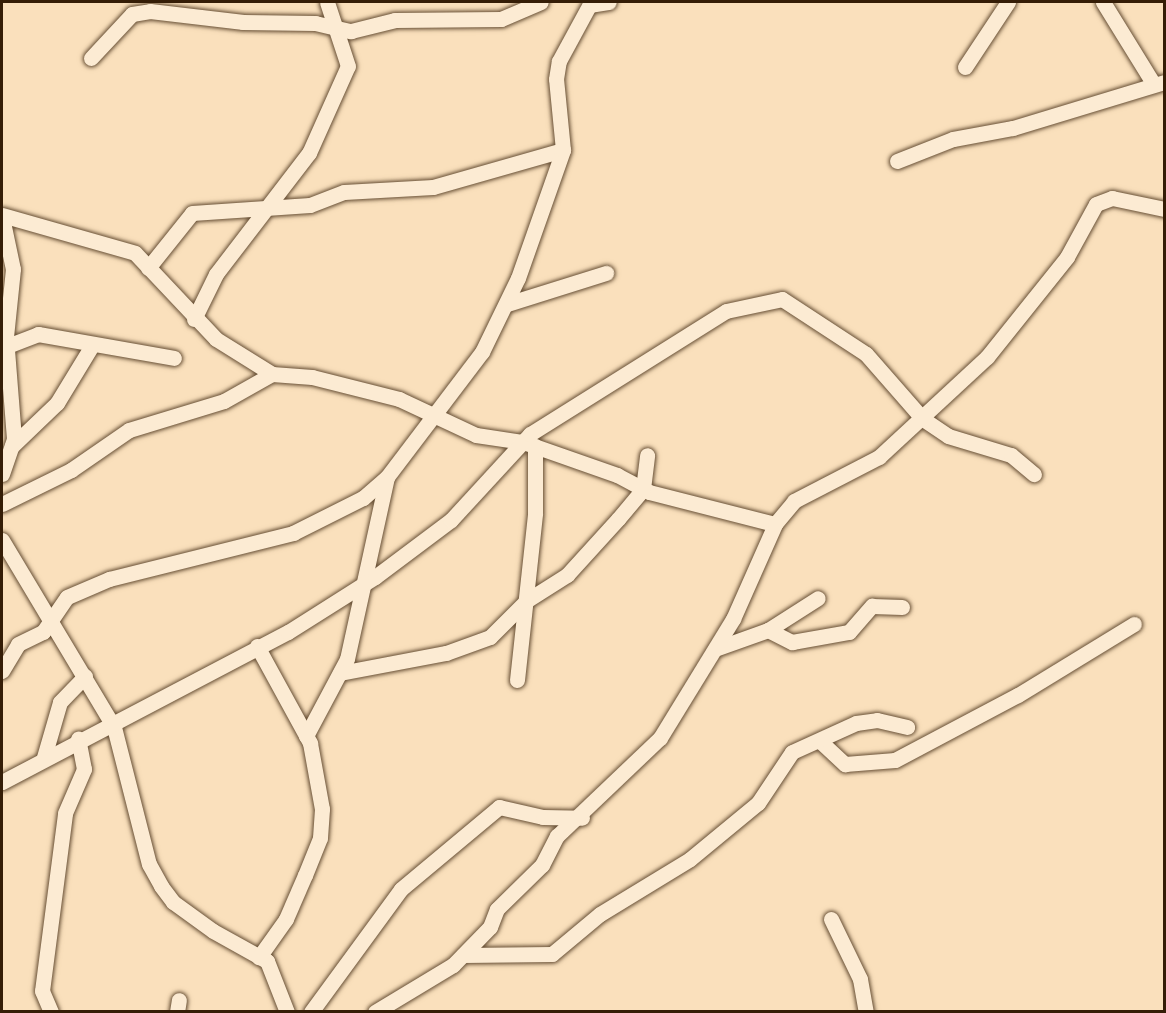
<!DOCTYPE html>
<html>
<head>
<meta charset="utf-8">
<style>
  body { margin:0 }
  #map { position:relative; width:1166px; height:1013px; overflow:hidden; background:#fae0bc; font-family:"Old Standard TT",serif }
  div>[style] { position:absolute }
  .roads { filter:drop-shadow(0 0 2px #664e34) drop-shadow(0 0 2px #664e34) }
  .minor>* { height:15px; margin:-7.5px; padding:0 7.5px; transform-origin:7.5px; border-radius:7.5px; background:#fcebd3 }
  span { translate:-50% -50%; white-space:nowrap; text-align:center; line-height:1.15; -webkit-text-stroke:5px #fcebd3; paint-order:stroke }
  .frame { position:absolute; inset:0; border:3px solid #351d06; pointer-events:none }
</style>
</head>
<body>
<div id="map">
  <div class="roads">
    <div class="minor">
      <div style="left:1103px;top:2px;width:95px;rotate:58.3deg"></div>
      <div style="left:590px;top:5px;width:19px;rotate:-9deg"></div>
      <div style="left:91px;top:58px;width:60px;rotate:-47deg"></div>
      <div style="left:132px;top:14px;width:18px;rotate:-9deg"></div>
      <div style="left:150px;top:11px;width:94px;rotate:6.7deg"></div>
      <div style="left:243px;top:22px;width:72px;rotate:0.8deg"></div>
      <div style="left:315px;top:23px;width:37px;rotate:13deg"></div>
      <div style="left:351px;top:31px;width:45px;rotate:-14deg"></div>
      <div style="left:395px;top:20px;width:106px;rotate:-0.5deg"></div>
      <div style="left:501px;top:19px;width:43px;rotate:-23deg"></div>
      <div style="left:965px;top:67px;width:78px;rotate:-56.5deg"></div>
      <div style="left:897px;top:161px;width:60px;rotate:-21.4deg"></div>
      <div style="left:953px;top:139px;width:61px;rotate:-10.4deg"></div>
      <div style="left:1013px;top:128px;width:158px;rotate:-16.9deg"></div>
      <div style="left:2px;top:215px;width:138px;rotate:15.9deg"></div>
      <div style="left:135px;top:253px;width:118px;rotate:46.7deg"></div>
      <div style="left:216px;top:339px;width:66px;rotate:32deg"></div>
      <div style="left:272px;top:374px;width:40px;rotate:4.3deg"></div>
      <div style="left:312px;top:377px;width:90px;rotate:14.2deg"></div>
      <div style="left:399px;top:399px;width:85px;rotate:25.1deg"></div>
      <div style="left:476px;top:435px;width:48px;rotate:8.5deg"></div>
      <div style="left:523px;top:442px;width:100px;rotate:19.3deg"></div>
      <div style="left:617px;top:475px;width:36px;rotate:28deg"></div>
      <div style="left:649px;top:492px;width:130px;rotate:14.3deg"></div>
      <div style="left:2px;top:217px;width:53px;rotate:78.1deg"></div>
      <div style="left:13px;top:269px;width:68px;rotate:95.9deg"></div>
      <div style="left:6px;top:337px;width:102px;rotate:85.5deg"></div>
      <div style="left:14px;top:439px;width:37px;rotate:109deg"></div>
      <div style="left:148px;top:268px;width:70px;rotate:-51.3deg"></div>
      <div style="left:192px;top:213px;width:118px;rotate:-3.9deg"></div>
      <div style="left:310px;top:205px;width:36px;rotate:-21deg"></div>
      <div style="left:344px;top:192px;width:89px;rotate:-3.2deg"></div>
      <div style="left:433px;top:187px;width:135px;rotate:-15.9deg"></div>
      <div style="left:507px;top:304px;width:104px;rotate:-17.4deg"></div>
      <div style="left:194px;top:319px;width:50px;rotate:-63.9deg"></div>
      <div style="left:216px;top:274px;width:153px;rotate:-52.5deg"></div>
      <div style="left:309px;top:153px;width:95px;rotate:-65.9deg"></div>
      <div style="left:348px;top:66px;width:67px;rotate:-108.2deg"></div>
      <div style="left:2px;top:348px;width:39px;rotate:-21deg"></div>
      <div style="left:38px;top:334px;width:138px;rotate:10deg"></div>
      <div style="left:12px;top:446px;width:62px;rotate:-43.7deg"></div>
      <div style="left:57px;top:403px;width:66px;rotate:-58.7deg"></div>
      <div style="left:2px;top:504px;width:77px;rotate:-26.2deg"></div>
      <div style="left:71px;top:470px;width:70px;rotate:-34.6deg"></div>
      <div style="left:129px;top:430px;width:99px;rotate:-17deg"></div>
      <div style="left:224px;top:401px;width:55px;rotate:-29.4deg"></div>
      <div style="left:2px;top:540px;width:218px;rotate:59.1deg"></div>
      <div style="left:114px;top:727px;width:141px;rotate:75.7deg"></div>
      <div style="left:149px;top:864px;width:25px;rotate:61deg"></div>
      <div style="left:161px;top:886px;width:20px;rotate:53deg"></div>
      <div style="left:173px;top:902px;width:49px;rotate:35.9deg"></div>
      <div style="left:213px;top:931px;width:62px;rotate:29.1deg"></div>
      <div style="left:267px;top:961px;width:55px;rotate:68.6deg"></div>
      <div style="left:768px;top:630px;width:59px;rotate:-32.6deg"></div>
      <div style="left:257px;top:646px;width:111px;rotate:61.3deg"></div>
      <div style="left:310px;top:743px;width:67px;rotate:79.7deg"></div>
      <div style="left:322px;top:809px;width:29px;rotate:94deg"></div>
      <div style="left:320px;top:838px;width:40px;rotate:112deg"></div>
      <div style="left:305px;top:875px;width:48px;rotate:113.4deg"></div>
      <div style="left:286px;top:919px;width:47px;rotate:125.4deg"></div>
      <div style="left:715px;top:649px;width:56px;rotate:-19.7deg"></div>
      <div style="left:768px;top:630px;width:27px;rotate:27deg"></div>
      <div style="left:792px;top:642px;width:58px;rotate:-10deg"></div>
      <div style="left:849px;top:632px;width:35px;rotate:-49deg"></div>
      <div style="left:872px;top:606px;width:30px;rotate:2deg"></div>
      <div style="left:2px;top:671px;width:31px;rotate:-59deg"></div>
      <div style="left:18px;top:644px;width:28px;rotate:-26deg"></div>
      <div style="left:43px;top:632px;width:42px;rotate:-55.6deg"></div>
      <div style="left:67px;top:597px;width:46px;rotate:-23.2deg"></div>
      <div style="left:109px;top:579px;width:190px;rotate:-14deg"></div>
      <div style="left:293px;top:533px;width:78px;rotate:-26.6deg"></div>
      <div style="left:363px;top:498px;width:32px;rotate:-41deg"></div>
      <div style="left:387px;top:477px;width:157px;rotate:-52.8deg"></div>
      <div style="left:482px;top:352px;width:82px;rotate:-64.1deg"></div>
      <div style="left:518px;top:278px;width:136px;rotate:-70.6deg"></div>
      <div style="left:563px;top:150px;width:71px;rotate:-95.6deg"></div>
      <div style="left:556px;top:79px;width:18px;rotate:-81deg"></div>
      <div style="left:559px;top:61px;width:67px;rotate:-61.5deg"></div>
      <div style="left:340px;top:673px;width:108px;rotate:-10.7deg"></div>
      <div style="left:446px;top:653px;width:47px;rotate:-20deg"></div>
      <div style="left:490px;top:637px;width:51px;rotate:-45deg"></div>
      <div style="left:526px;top:601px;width:49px;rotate:-32.4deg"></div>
      <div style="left:567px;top:575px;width:76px;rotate:-47.7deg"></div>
      <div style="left:618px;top:519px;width:39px;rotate:-50deg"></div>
      <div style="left:643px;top:489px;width:34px;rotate:-83deg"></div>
      <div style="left:517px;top:680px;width:168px;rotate:-83.8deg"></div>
      <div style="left:535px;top:513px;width:67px;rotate:-90deg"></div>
      <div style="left:306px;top:736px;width:87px;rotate:-62deg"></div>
      <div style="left:347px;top:659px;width:186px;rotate:-77.6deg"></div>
      <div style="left:821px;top:742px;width:33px;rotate:43deg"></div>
      <div style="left:845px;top:764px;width:50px;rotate:-4.6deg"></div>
      <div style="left:895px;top:760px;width:139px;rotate:-27.9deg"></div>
      <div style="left:1018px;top:695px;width:136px;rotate:-31.5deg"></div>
      <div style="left:44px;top:757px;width:57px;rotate:-73.8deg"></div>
      <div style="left:60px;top:702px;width:36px;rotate:-46deg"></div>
      <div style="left:2px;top:782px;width:323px;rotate:-27.7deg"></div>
      <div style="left:288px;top:632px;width:103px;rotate:-32.3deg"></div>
      <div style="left:375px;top:577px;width:95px;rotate:-36.9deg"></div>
      <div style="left:451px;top:520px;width:117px;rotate:-47.4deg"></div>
      <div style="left:530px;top:434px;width:231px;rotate:-32.1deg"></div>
      <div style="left:726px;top:311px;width:57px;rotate:-12.1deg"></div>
      <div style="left:782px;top:299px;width:100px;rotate:33.2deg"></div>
      <div style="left:866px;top:354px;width:86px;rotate:48.8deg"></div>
      <div style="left:923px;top:419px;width:30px;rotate:34deg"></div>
      <div style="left:948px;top:436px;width:66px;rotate:16.8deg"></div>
      <div style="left:1011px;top:455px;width:30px;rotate:40deg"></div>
      <div style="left:831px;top:919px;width:67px;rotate:64.2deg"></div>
      <div style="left:860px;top:979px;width:34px;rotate:80deg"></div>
      <div style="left:463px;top:955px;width:89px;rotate:-0.6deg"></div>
      <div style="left:552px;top:954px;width:62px;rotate:-39.8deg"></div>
      <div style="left:600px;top:914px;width:105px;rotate:-31.4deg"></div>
      <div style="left:690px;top:859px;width:88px;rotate:-39.5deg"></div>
      <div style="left:758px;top:803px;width:61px;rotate:-56.3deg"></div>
      <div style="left:792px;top:752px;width:70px;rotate:-24.4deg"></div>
      <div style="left:856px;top:723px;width:21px;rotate:-8deg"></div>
      <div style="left:877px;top:720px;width:31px;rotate:13deg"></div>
      <div style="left:51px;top:1012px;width:23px;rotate:-113deg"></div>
      <div style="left:42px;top:991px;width:179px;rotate:-82.6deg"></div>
      <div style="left:65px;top:813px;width:48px;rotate:-66.6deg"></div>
      <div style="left:84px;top:769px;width:31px;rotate:-101deg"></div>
      <div style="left:177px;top:1012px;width:12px;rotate:-81deg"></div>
      <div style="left:311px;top:1012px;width:152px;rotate:-53.8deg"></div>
      <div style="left:401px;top:889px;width:128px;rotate:-39.9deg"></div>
      <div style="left:499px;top:807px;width:45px;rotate:12.8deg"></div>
      <div style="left:543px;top:817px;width:39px;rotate:1deg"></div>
      <div style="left:375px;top:1012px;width:91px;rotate:-31.1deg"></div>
      <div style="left:453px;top:965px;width:53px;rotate:-45.8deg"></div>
      <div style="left:490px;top:927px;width:19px;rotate:-69deg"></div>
      <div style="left:497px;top:909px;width:63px;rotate:-44.4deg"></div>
      <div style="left:542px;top:865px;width:33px;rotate:-63deg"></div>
      <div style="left:557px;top:836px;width:142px;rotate:-43.6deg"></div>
      <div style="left:660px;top:738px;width:140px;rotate:-58.5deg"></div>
      <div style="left:733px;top:619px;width:104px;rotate:-66.1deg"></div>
      <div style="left:775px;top:524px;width:30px;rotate:-50deg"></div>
      <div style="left:794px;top:501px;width:96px;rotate:-27.4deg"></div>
      <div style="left:879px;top:457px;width:147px;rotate:-42.8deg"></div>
      <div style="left:987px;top:357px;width:128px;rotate:-51.3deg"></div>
      <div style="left:1067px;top:257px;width:60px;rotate:-61.3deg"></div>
      <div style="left:1096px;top:204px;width:17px;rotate:-21deg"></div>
      <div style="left:1112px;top:198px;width:53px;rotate:11.9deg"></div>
    </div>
  </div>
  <div class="frame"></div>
</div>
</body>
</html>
